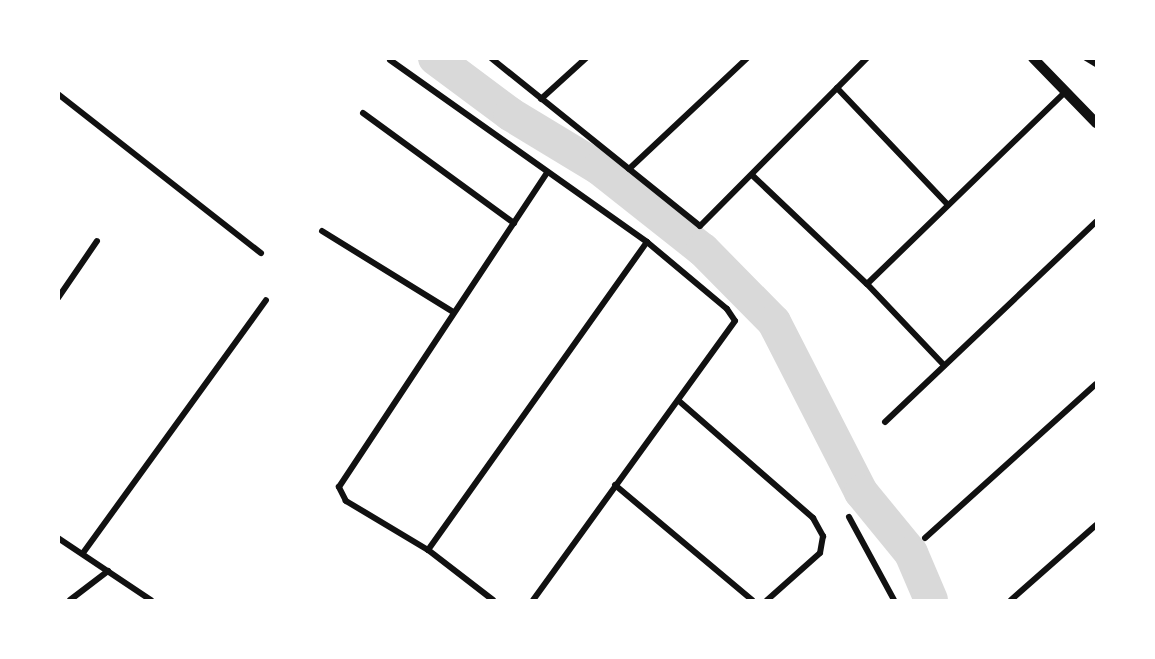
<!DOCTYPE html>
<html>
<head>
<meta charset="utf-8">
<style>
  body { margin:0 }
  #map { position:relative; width:1155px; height:659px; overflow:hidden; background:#fff; font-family:"Varela Round",sans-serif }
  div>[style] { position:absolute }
  .river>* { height:34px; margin:-17px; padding:0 17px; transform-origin:17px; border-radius:17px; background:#d9d9d9 }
  .minor>* { height:6px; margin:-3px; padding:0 3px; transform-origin:3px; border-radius:3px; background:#111 }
  .tertiary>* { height:10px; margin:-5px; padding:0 5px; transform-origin:5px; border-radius:5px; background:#111 }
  span { translate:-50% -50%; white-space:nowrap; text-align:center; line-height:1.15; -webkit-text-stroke:6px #fff; paint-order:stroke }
  .frame { position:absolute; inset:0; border:60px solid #fff; pointer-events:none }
</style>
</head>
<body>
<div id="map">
  <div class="river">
    <div style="left:435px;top:58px;width:94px;rotate:36.7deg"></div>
    <div style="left:510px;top:114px;width:104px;rotate:31.2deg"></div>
    <div style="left:599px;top:168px;width:132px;rotate:38.3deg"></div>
    <div style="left:703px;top:250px;width:101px;rotate:45.4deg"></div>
    <div style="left:774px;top:322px;width:191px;rotate:62.9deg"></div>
    <div style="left:861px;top:492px;width:79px;rotate:50.7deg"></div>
    <div style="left:911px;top:553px;width:51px;rotate:66.9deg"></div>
  </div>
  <div class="minor">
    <div style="left:491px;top:58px;width:268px;rotate:38.8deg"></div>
    <div style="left:700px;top:226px;width:237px;rotate:-45.2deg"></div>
    <div style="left:1086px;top:58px;width:12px;rotate:31deg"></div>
    <div style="left:390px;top:60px;width:315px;rotate:35.3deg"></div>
    <div style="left:647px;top:242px;width:104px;rotate:39.9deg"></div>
    <div style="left:727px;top:309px;width:14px;rotate:56deg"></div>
    <div style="left:735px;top:321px;width:344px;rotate:125.9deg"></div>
    <div style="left:837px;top:88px;width:161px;rotate:46.5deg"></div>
    <div style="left:58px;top:94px;width:258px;rotate:38.1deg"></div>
    <div style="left:541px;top:99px;width:61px;rotate:-42.3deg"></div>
    <div style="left:363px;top:113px;width:187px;rotate:36.1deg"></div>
    <div style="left:629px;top:169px;width:162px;rotate:-43.2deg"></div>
    <div style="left:752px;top:175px;width:158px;rotate:43.5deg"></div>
    <div style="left:867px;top:284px;width:112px;rotate:46.5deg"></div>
    <div style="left:322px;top:231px;width:154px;rotate:31.7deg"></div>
    <div style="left:867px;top:284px;width:274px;rotate:-44.1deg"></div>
    <div style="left:58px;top:298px;width:69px;rotate:-55.6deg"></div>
    <div style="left:679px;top:401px;width:178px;rotate:41.1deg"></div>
    <div style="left:813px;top:518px;width:21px;rotate:61deg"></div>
    <div style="left:823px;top:536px;width:17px;rotate:100deg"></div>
    <div style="left:820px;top:553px;width:71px;rotate:138.4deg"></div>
    <div style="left:885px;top:422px;width:291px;rotate:-43.5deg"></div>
    <div style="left:615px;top:485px;width:179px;rotate:40deg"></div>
    <div style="left:849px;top:517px;width:94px;rotate:61.5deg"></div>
    <div style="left:58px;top:538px;width:112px;rotate:33.7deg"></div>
    <div style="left:925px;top:538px;width:230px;rotate:-42deg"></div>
    <div style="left:428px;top:550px;width:378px;rotate:-54.6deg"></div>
    <div style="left:83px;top:553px;width:312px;rotate:-54.1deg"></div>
    <div style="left:70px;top:600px;width:48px;rotate:-37.3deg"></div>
    <div style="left:493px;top:600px;width:82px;rotate:-142.4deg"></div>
    <div style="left:428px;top:550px;width:96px;rotate:-149.1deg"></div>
    <div style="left:346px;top:501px;width:16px;rotate:-117deg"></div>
    <div style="left:339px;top:487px;width:377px;rotate:-56.5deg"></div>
    <div style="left:1011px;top:600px;width:113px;rotate:-41.4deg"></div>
  </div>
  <div class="tertiary">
    <div style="left:1033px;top:58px;width:91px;rotate:45.9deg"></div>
  </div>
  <div class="frame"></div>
</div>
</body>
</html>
